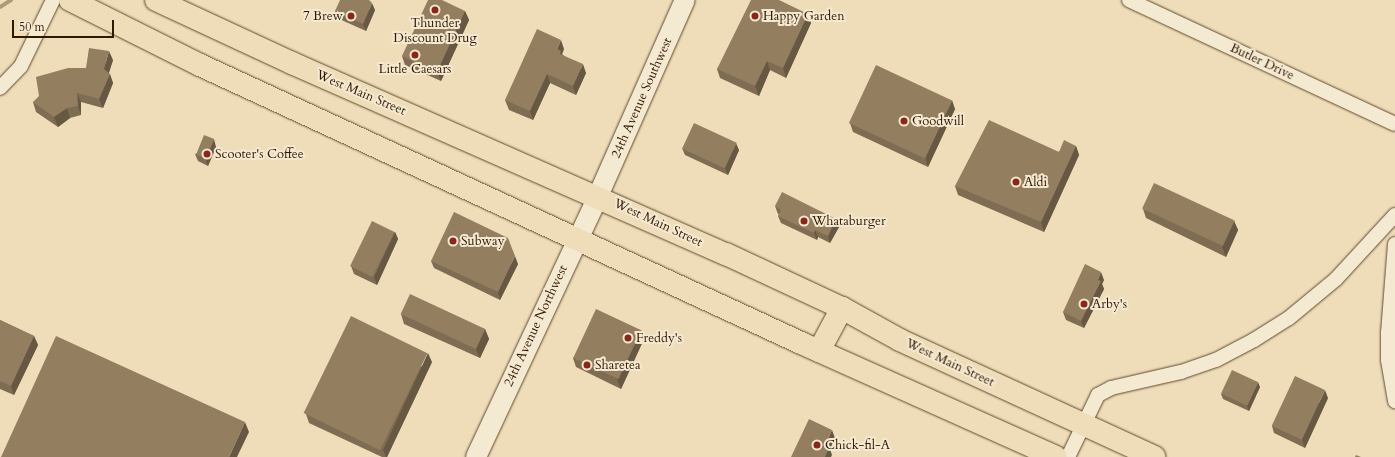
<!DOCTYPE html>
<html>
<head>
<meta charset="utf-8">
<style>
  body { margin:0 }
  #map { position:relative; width:1395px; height:457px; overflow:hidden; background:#eeddb8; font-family:Cardo,serif }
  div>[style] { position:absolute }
  .stream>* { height:4px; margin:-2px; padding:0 2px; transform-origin:2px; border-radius:2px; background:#ae9a79 }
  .roads { filter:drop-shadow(0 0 1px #60482e) drop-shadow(0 0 1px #60482e) }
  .street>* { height:14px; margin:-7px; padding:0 7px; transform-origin:7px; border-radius:7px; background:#f4e9d1 }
  .secondary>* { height:20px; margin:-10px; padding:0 10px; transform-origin:10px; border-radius:10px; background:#f4e9d1 }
  .primary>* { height:22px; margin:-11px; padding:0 11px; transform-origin:11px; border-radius:11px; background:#eeddb8 }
  .wall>* { inset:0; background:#7e6c53 }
  .shaded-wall>* { inset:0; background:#675843 }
  .building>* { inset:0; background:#937e60; transform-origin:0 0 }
  .dots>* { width:11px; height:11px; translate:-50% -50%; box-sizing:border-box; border:2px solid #f4e9d1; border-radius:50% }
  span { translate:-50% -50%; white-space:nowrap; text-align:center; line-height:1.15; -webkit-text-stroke:4px #f4e9d1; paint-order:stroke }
  .poi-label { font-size:13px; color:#311700 }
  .right { translate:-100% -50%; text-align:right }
  .left { translate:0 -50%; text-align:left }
  .street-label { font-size:13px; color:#311700 }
  .scale { position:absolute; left:12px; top:20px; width:102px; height:18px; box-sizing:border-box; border:2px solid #311700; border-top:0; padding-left:5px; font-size:12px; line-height:14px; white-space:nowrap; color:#311700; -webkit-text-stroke:3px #f4e9d1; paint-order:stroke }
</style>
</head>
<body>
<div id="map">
  <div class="stream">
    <div style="left:0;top:7px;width:13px;rotate:-32deg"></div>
  </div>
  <div class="roads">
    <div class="street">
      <div style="left:1129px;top:0;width:293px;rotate:25deg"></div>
      <div style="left:0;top:88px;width:30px;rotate:-46deg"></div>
      <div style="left:21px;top:66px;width:73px;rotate:-64.1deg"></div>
      <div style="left:1395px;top:244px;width:88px;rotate:94.5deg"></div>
      <div style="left:1388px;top:332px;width:28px;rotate:90deg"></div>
      <div style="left:1388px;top:360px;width:42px;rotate:80.3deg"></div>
      <div style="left:1068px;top:457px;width:69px;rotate:-64.2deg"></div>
      <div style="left:1098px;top:395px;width:15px;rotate:-28deg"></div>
      <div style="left:1111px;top:388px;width:72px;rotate:-12.9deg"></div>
      <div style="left:1181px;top:372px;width:37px;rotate:-19deg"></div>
      <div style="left:1216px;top:360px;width:43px;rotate:-27.8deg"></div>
      <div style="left:1254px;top:340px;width:41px;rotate:-32.2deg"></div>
      <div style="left:1289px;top:318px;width:61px;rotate:-39.7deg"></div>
      <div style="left:1336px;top:279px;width:87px;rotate:-47.3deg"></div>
    </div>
    <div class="secondary">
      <div style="left:476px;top:457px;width:288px;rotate:-64.9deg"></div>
      <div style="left:598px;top:196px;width:214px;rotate:-66.1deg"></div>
    </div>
    <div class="primary">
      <div style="left:70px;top:0;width:145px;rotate:26.6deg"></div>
      <div style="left:200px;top:65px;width:662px;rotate:24.82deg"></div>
      <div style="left:801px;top:343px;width:279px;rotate:24.1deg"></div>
      <div style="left:156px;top:0;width:150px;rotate:24.9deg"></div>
      <div style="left:292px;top:63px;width:474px;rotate:23.8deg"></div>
      <div style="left:726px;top:254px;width:128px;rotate:25deg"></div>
      <div style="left:842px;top:308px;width:66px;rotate:28.9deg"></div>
      <div style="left:900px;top:340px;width:280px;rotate:24.7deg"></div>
      <div style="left:819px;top:351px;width:49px;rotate:-61.9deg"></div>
    </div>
  </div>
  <div class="wall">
    <div style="clip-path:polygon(375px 10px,366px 31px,337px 18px,335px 11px)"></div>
    <div style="clip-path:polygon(465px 11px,469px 20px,441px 81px,405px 65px,402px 56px)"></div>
    <div style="clip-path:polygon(808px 14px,811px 23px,786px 78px,770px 70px,759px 96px,720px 78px,717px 69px)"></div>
    <div style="clip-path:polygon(564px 49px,562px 54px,563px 55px,586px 73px,576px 95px,550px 83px,533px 120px,509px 110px,505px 100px)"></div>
    <div style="clip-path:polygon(113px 60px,109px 73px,113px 83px,103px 108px,81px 102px,81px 115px,70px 118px,58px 127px,36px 112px,33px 102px,86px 68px)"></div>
    <div style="clip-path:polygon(955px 109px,928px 167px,853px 132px,850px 123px)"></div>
    <div style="clip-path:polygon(1076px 146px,1079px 155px,1044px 232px,958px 195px,955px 186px)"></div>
    <div style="clip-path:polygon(216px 147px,208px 166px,198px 161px,195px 154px)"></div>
    <div style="clip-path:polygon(682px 148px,739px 150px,728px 175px,685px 155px)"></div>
    <div style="clip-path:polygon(775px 206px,839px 227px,830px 243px,818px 237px,817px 240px,781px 223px,778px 216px,779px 214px,778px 214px)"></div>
    <div style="clip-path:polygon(1143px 209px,1234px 221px,1238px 230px,1226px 257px,1146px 218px)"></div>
    <div style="clip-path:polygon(395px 232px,398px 239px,377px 285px,354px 274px,351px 266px)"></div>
    <div style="clip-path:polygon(431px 261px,518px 264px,500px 300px,434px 268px)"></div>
    <div style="clip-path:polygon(1104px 280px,1102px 284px,1104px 289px,1084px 328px,1066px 320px,1063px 312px)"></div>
    <div style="clip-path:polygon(401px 314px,485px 329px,489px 339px,480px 358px,404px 324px)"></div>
    <div style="clip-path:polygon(0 320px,34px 336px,38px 345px,14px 395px,0 389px)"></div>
    <div style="clip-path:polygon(641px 330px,644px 339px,621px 389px,576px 367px,573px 358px)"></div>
    <div style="clip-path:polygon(432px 362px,387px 457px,382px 457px,309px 423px,306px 414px)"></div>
    <div style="clip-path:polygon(1260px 387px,1249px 411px,1223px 399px,1221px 394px)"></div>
    <div style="clip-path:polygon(1328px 398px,1305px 448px,1274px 433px,1272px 426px)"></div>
  </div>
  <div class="shaded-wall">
    <div style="clip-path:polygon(372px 3px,375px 10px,366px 31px,363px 24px)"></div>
    <div style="clip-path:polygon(465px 11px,469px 20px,441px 81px,437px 72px)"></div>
    <div style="clip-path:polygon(808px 14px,811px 23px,786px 78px,783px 68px)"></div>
    <div style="clip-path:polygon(561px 40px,564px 49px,562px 54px,565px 60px,557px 49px)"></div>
    <div style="clip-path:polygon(109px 51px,113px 60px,107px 78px,104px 69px)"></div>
    <div style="clip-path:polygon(767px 61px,770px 70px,759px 96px,755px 86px)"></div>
    <div style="clip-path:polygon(583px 64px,586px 73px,576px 95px,573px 86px)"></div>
    <div style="clip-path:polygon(110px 74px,113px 83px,103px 108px,99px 99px)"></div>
    <div style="clip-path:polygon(547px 74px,550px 83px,533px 120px,530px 111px)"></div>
    <div style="clip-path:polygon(77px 93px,81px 102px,81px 115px,78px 106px)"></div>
    <div style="clip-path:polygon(952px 100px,955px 109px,928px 167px,925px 157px)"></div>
    <div style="clip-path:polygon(67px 108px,70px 118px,58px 127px,54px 117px)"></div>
    <div style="clip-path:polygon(214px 139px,216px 147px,208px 166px,205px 158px)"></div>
    <div style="clip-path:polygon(736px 143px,739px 150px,728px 175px,725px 168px)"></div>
    <div style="clip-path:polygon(1076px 146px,1079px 155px,1044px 232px,1041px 222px)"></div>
    <div style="clip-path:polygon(836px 219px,839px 227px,830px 243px,828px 236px)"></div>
    <div style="clip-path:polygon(1234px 221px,1238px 230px,1226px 257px,1222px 247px)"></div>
    <div style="clip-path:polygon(815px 230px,818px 237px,817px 240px,814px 233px)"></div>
    <div style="clip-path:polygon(395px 232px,398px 239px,377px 285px,374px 277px)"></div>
    <div style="clip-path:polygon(515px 256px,518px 264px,500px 300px,498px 292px)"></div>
    <div style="clip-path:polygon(1101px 272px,1104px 280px,1102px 284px,1104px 289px,1084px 328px,1081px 321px)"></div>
    <div style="clip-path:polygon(485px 329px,489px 339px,480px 358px,476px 349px)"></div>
    <div style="clip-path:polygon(641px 330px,644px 339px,621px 389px,617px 379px)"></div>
    <div style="clip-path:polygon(34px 336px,38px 345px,14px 395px,11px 386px)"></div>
    <div style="clip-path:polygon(428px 353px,432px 362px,387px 457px,386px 457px,383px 450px)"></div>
    <div style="clip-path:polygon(1258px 382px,1260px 387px,1249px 411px,1247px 406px)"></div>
    <div style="clip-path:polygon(1325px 390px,1328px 398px,1305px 448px,1302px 440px)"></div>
    <div style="clip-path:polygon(245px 422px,249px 432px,237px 457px,229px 457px)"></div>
    <div style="clip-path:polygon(832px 430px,835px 438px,830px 449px,832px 455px,831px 457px,825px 457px,825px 446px)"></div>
  </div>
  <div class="building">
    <div style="clip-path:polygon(340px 0,369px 0,372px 3px,363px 24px,335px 11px)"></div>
    <div style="clip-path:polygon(428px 0,442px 0,465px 11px,437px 72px,402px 56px)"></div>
    <div style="clip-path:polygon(751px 0,779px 0,808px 14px,783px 68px,767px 61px,755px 86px,717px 69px)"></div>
    <div style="clip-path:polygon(537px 29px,561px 40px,557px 49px,561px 51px,560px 54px,583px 64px,573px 86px,547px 74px,530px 111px,505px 100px)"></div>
    <div style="clip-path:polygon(89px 48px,109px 51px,104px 69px,110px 74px,99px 99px,77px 93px,78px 106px,67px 108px,54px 117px,33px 102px,39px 96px,36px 77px,68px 68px,86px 68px)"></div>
    <div style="left:876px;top:65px;width:84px;height:64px;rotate:25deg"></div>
    <div style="clip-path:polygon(989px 120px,1059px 152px,1064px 140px,1076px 146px,1041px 222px,955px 186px)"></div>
    <div style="left:694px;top:123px;width:47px;height:28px;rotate:25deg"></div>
    <div style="left:204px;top:135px;width:11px;height:21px;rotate:22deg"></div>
    <div style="left:1154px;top:183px;width:89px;height:28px;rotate:25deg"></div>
    <div style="clip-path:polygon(782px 192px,836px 219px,828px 236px,815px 230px,814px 233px,778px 216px,781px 210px,775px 206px)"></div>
    <div style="clip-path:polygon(454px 212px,508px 238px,515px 256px,498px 292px,431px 261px)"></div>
    <div style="left:372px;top:221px;width:25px;height:50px;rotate:26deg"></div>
    <div style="clip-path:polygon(1085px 264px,1101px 272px,1098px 280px,1101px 281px,1081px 321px,1063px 312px)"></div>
    <div style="left:410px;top:294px;width:83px;height:22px;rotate:25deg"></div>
    <div style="left:596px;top:309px;width:50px;height:54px;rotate:25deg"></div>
    <div style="left:351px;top:316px;width:85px;height:108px;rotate:26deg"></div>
    <div style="clip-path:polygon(0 320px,34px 336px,11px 386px,0 381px)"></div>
    <div style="clip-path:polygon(56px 336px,245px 422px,229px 457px,1px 457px)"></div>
    <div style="left:1232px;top:370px;width:29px;height:26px;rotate:25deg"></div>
    <div style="left:1295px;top:376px;width:33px;height:55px;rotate:25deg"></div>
    <div style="clip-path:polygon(809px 419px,832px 430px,825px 446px,829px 448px,825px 457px,791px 457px)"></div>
    <div style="clip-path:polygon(1356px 455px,1361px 457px,1355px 457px)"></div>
  </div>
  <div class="dots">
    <div style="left:435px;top:10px;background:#8f2418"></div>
    <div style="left:351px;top:16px;background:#8f2418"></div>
    <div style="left:755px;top:16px;background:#8f2418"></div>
    <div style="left:415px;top:55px;background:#8f2418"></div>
    <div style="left:904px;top:121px;background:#8f2418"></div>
    <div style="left:207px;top:154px;background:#8f2418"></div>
    <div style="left:1016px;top:182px;background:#8f2418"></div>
    <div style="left:804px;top:221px;background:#8f2418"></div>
    <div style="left:453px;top:241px;background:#8f2418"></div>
    <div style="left:1084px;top:304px;background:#8f2418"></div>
    <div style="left:628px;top:338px;background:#8f2418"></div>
    <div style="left:587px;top:365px;background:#8f2418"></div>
    <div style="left:817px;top:445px;background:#8f2418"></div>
  </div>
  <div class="poi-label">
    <span class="right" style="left:343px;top:16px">7 Brew</span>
    <span class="left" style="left:763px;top:16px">Happy Garden</span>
    <span style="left:435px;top:31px">Thunder<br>Discount Drug</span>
    <span style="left:415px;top:69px">Little Caesars</span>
    <span class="left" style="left:912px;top:121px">Goodwill</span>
    <span class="left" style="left:215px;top:154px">Scooter's Coffee</span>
    <span class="left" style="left:1024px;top:182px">Aldi</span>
    <span class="left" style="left:812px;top:221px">Whataburger</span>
    <span class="left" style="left:461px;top:241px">Subway</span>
    <span class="left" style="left:1092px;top:304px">Arby's</span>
    <span class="left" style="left:636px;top:338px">Freddy's</span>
    <span class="left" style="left:595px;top:365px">Sharetea</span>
    <span class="left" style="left:825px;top:445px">Chick-fil-A</span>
  </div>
  <div class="street-label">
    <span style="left:1262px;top:62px;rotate:25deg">Butler Drive</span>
    <span style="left:361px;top:93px;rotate:23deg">West Main Street</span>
    <span style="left:642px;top:98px;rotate:-66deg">24th Avenue Southwest</span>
    <span style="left:658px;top:223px;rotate:25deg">West Main Street</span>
    <span style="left:536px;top:326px;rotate:-65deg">24th Avenue Northwest</span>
    <span style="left:950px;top:363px;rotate:25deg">West Main Street</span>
  </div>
  <div class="scale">50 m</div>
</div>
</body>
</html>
